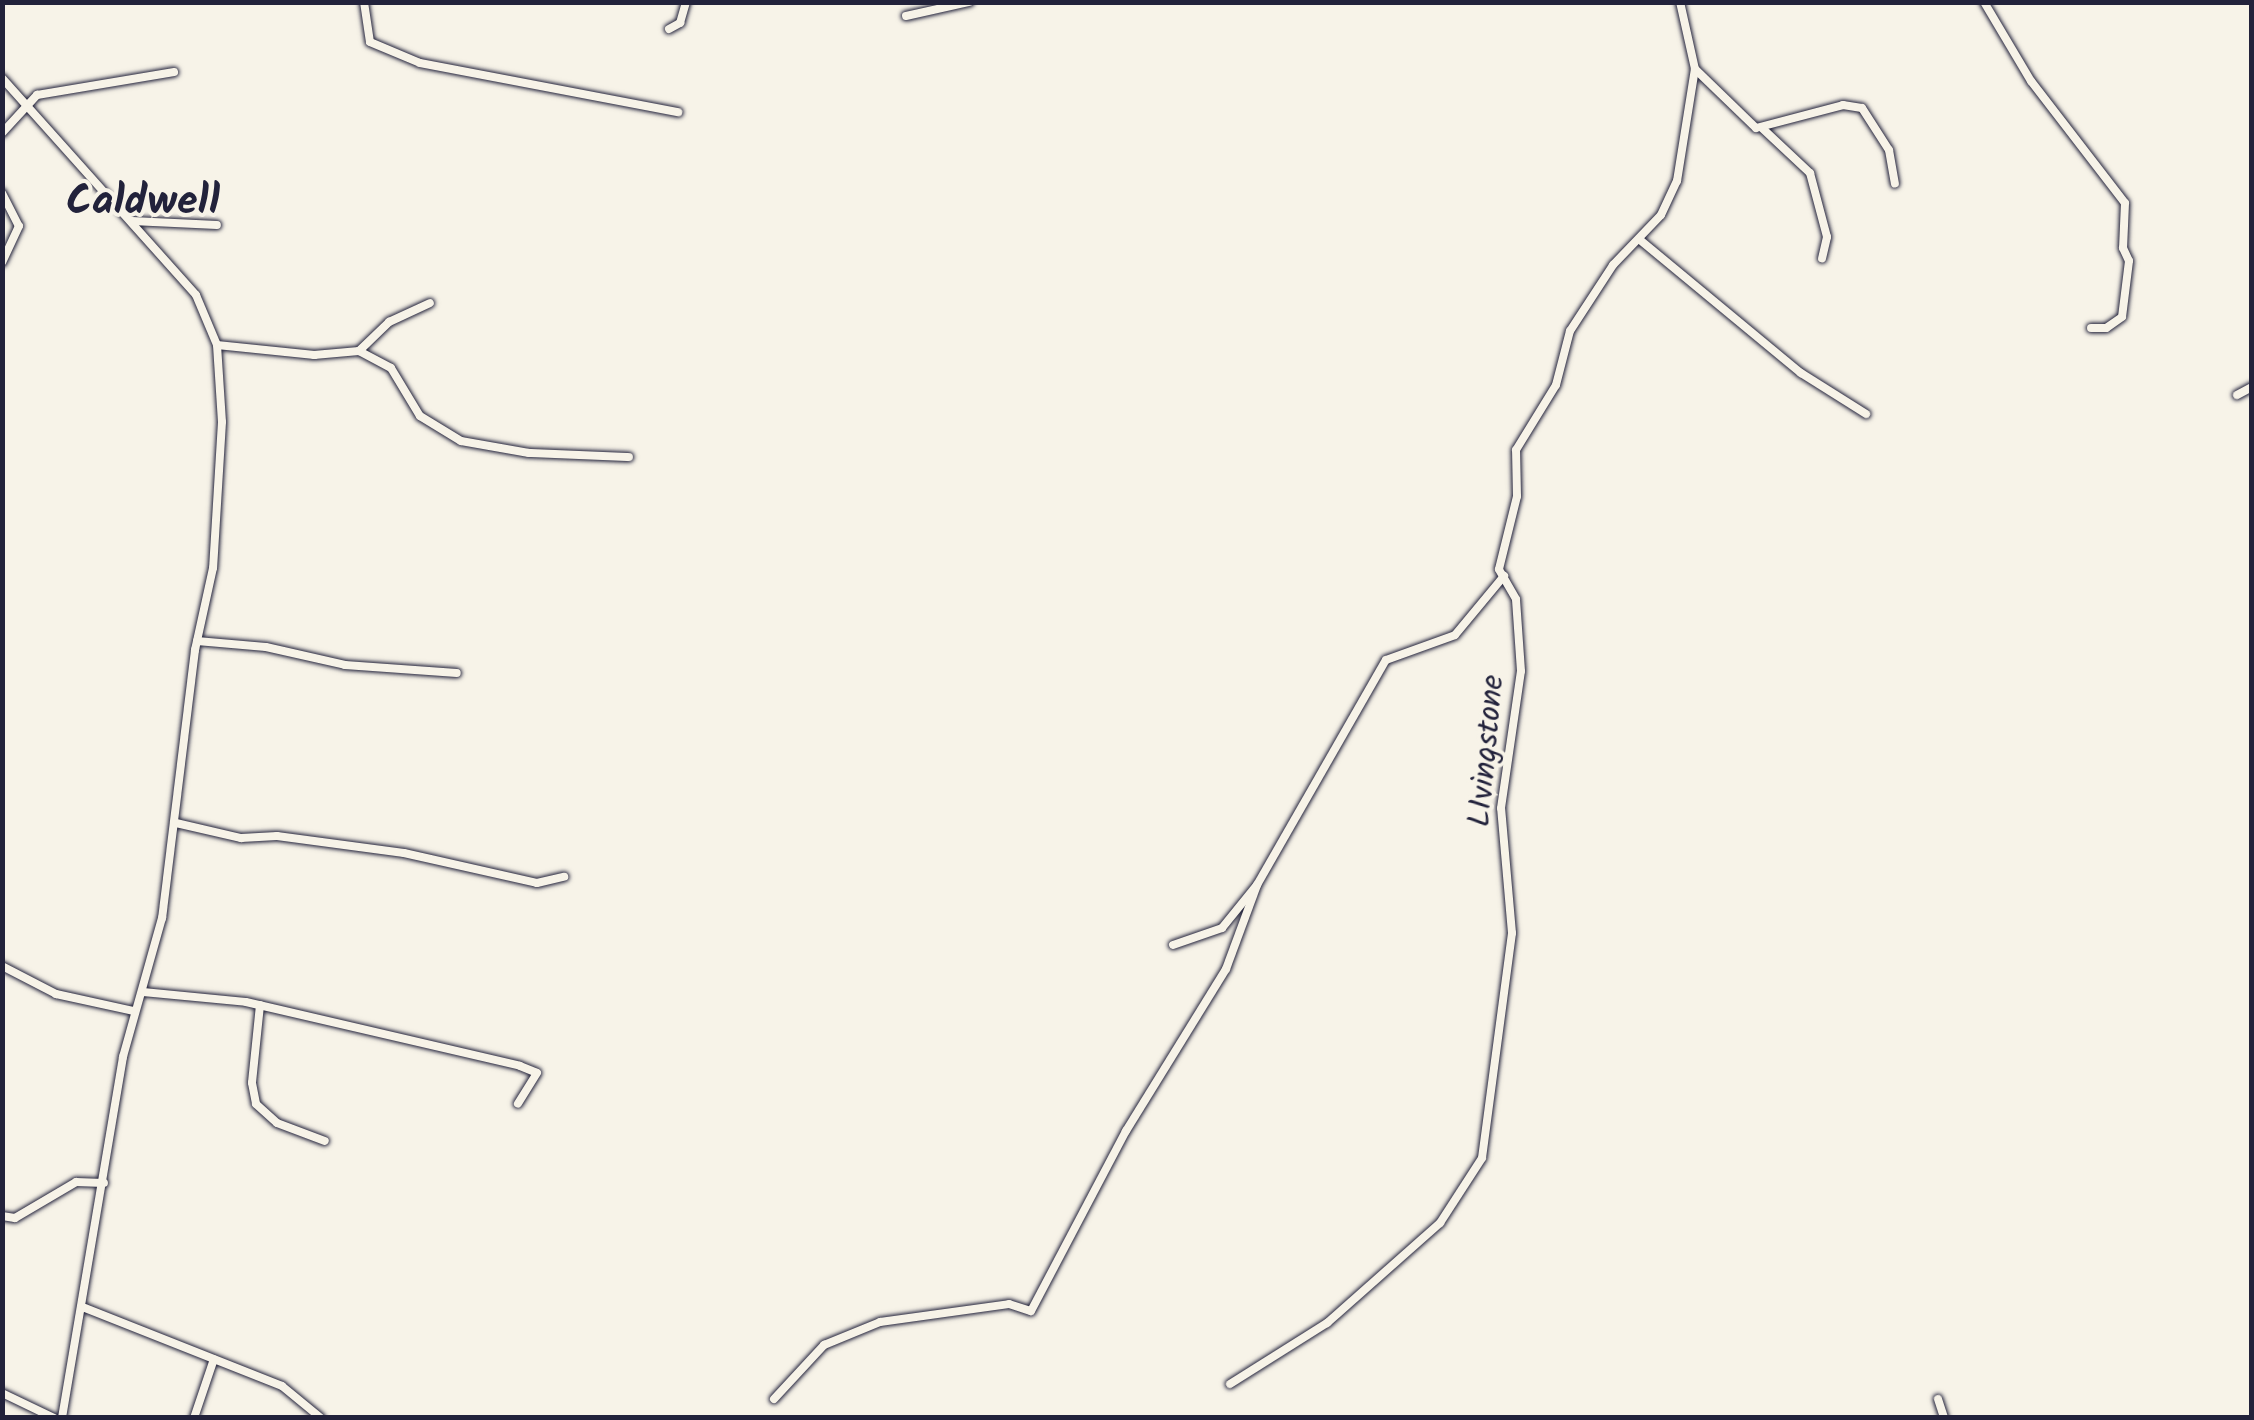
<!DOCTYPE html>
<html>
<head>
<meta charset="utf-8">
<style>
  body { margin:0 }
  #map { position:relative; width:2254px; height:1420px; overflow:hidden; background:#f7f3e8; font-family:Kalam,sans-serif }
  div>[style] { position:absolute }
  .roads { filter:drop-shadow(0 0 2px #22223b) drop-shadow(0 0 2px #22223b) }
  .street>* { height:8px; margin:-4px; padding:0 4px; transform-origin:4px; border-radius:4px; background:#f7f3e8 }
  span { translate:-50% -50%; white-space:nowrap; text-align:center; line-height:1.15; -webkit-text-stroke:8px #f7f3e8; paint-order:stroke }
  .street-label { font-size:32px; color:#22223b }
  .district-label { font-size:42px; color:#22223b; font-weight:700 }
  .frame { position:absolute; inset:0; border:5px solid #22223b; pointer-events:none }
</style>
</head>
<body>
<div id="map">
  <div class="roads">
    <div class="street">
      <div style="left:364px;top:2px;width:40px;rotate:81.5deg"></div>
      <div style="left:370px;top:42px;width:54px;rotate:22.8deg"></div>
      <div style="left:420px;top:63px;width:263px;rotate:10.8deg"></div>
      <div style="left:1984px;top:2px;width:92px;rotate:59.3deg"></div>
      <div style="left:2031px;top:81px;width:154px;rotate:52.4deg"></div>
      <div style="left:2125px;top:203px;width:45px;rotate:92.5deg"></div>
      <div style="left:2123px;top:248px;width:14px;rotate:65deg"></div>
      <div style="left:2129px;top:261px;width:56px;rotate:97.1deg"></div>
      <div style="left:2122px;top:317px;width:19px;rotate:145deg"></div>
      <div style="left:2106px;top:328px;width:15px;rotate:180deg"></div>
      <div style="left:906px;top:16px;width:65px;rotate:-12.5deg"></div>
      <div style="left:669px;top:29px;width:13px;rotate:-29deg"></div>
      <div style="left:680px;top:23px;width:22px;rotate:-74deg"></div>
      <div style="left:1695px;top:69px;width:85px;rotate:44deg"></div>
      <div style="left:1756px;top:128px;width:90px;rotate:-14.8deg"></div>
      <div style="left:1843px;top:105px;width:19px;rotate:9deg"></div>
      <div style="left:1862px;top:108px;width:50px;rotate:57.3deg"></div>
      <div style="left:1889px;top:150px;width:34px;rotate:80deg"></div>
      <div style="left:2px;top:78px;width:291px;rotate:48.2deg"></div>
      <div style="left:196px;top:295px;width:54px;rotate:67.2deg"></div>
      <div style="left:217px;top:345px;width:77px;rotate:86.3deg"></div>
      <div style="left:222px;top:422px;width:146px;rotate:93.5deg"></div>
      <div style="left:213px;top:568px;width:84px;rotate:102.4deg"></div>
      <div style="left:195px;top:650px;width:270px;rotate:97deg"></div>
      <div style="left:162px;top:918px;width:144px;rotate:105.7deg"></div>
      <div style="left:123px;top:1057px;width:366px;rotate:99.6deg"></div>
      <div style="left:1762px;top:128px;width:66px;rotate:43.2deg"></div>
      <div style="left:1810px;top:173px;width:66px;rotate:75.1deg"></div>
      <div style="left:1827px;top:237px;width:22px;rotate:103deg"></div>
      <div style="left:2px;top:133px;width:52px;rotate:-47.4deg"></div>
      <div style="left:37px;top:95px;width:139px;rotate:-9.5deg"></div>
      <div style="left:2px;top:193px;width:37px;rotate:63deg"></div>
      <div style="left:19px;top:226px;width:40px;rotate:115deg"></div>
      <div style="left:132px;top:221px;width:85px;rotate:2.7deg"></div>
      <div style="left:1640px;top:240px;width:209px;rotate:39.6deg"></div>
      <div style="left:1801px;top:373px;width:77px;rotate:32.2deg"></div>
      <div style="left:217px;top:345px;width:98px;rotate:5.9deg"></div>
      <div style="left:314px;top:355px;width:45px;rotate:-5.1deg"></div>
      <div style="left:359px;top:351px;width:36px;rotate:28deg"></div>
      <div style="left:391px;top:368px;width:56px;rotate:58.9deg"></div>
      <div style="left:420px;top:416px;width:48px;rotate:31.4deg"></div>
      <div style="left:461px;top:441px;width:69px;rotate:10deg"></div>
      <div style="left:529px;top:453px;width:100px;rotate:2.3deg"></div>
      <div style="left:359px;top:351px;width:42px;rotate:-44deg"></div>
      <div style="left:389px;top:322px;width:45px;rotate:-24.9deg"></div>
      <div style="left:2237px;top:395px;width:17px;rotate:-28deg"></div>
      <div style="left:197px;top:641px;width:69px;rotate:5deg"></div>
      <div style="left:266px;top:647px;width:81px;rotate:12.8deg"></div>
      <div style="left:345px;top:665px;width:112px;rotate:4.1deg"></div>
      <div style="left:176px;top:823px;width:67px;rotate:13deg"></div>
      <div style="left:241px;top:838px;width:36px;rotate:-3deg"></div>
      <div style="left:277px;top:836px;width:128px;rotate:7.6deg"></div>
      <div style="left:404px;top:853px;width:136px;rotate:12.7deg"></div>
      <div style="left:537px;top:883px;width:28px;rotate:-13deg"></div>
      <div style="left:1173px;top:945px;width:52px;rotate:-19.1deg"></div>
      <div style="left:1222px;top:928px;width:55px;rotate:-50.9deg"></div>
      <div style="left:1257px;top:885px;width:259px;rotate:-60.2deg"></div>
      <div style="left:1386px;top:660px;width:73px;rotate:-19.9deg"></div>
      <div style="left:1455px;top:635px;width:77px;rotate:-50.3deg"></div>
      <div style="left:2px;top:966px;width:61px;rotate:27.4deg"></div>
      <div style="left:56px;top:994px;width:80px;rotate:12.3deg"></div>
      <div style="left:143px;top:992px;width:103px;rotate:5.5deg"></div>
      <div style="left:246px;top:1002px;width:281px;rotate:13.1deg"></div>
      <div style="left:520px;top:1066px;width:18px;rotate:22deg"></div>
      <div style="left:537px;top:1073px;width:36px;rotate:122deg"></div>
      <div style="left:260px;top:1005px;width:78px;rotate:95.9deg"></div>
      <div style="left:252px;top:1083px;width:21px;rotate:79deg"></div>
      <div style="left:256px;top:1104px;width:28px;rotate:42deg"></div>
      <div style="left:277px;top:1123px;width:51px;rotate:20.6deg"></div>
      <div style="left:2px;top:1216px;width:13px;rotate:9deg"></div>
      <div style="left:15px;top:1218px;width:71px;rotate:-30.5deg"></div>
      <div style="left:76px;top:1182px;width:28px;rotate:2deg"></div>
      <div style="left:85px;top:1308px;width:212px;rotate:21.6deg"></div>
      <div style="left:282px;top:1386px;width:50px;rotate:39.4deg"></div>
      <div style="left:1230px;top:1384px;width:115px;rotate:-32.2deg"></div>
      <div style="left:1327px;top:1323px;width:151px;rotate:-41.5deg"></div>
      <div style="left:1440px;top:1223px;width:77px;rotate:-57.1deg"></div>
      <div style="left:1482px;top:1158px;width:227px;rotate:-82.4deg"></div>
      <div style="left:1512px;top:933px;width:125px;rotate:-95deg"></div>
      <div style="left:1501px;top:808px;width:138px;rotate:-81.7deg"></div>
      <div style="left:1521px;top:671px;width:72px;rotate:-94deg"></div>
      <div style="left:1516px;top:599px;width:34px;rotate:-120deg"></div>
      <div style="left:1499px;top:569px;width:75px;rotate:-76.1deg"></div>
      <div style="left:1517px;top:496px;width:46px;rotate:-91.2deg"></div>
      <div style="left:1516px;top:450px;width:76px;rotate:-58.4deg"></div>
      <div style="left:1556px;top:385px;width:56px;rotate:-75.5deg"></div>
      <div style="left:1570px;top:331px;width:79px;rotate:-56.9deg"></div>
      <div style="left:1613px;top:265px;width:69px;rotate:-46.2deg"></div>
      <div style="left:1661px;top:215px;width:38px;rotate:-65deg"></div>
      <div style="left:1677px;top:181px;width:113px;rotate:-80.9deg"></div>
      <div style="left:1695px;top:69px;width:69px;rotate:-102.6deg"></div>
      <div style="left:2px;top:1393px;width:58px;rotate:25.7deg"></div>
      <div style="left:774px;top:1399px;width:74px;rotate:-47.2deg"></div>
      <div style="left:824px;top:1345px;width:61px;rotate:-22.3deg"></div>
      <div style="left:880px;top:1322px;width:130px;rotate:-7.9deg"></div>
      <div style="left:1009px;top:1304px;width:23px;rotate:18deg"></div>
      <div style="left:1031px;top:1311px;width:204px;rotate:-62.2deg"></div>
      <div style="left:1126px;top:1131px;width:190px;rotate:-58.3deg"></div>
      <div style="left:1226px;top:969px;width:90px;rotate:-69.7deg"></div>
      <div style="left:1938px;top:1399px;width:20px;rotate:72deg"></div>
      <div style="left:194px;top:1418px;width:62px;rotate:-71.3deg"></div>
    </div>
  </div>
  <div class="street-label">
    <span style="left:1488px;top:751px;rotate:-85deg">LIvingstone</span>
  </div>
  <div class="district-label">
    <span style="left:143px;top:203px">Caldwell</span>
  </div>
  <div class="frame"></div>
</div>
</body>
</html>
